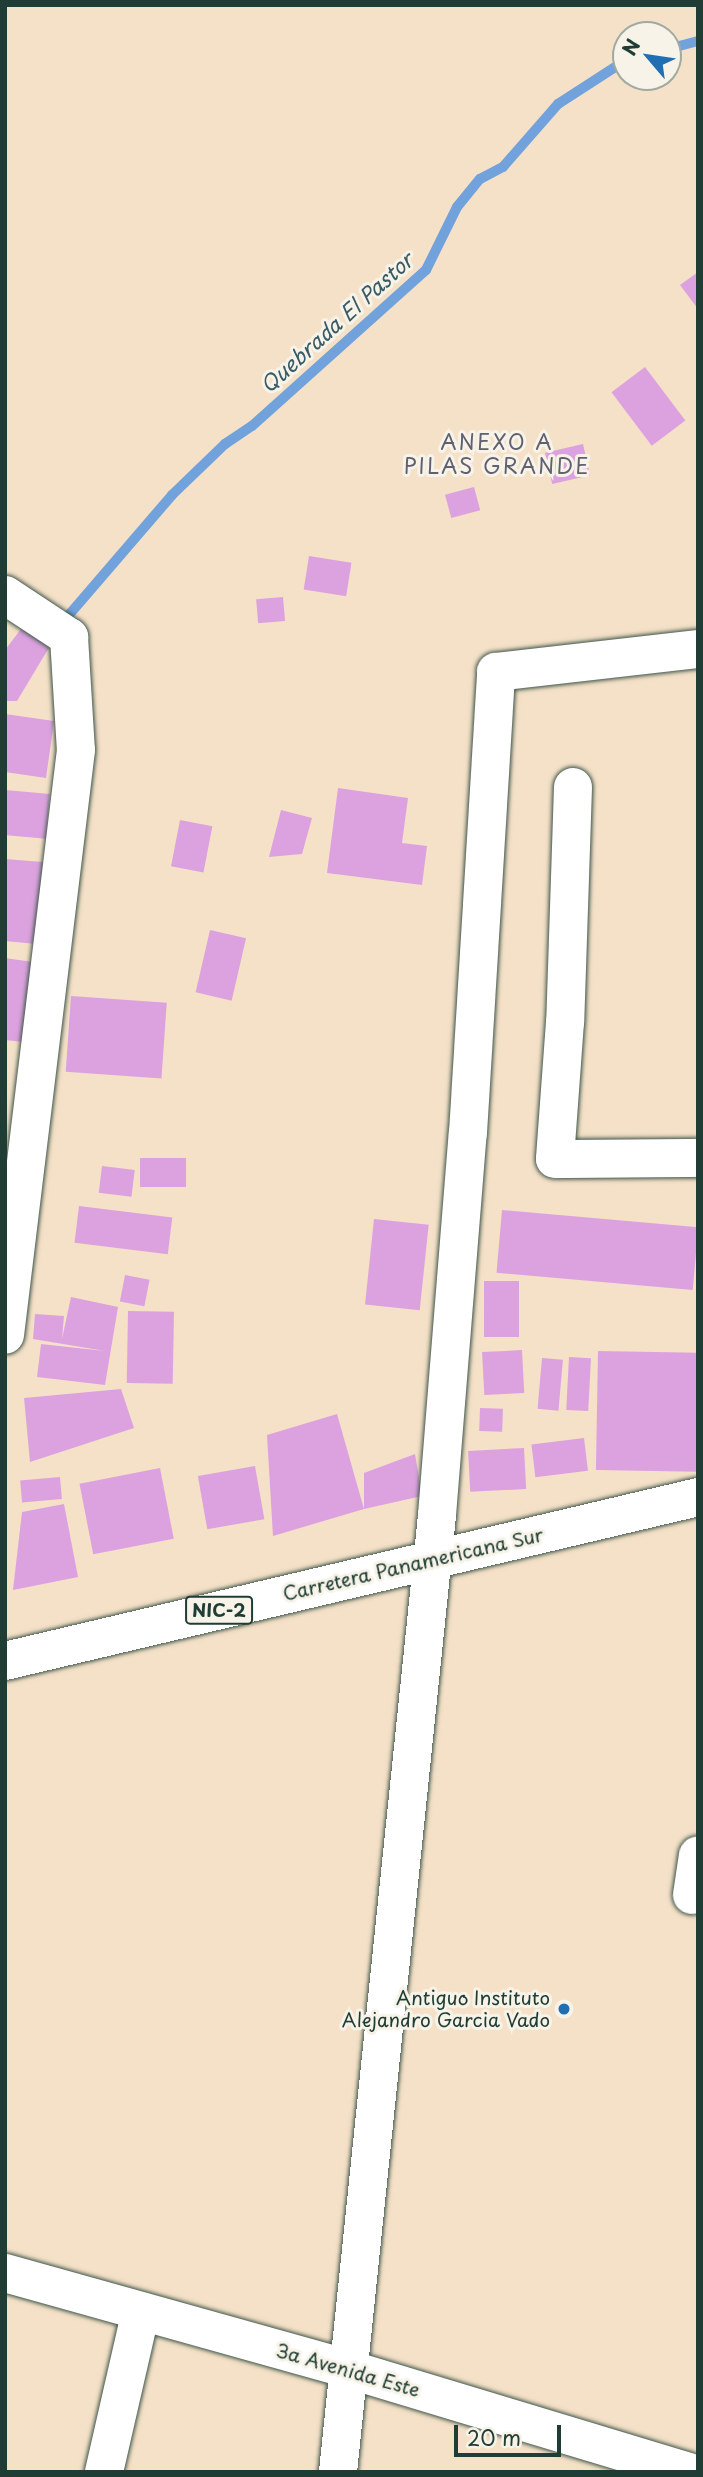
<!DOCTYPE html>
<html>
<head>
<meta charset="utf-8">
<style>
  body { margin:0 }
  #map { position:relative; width:703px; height:2477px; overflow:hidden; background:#f5e1c8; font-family:"Playpen Sans",sans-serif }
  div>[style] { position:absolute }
  .stream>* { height:10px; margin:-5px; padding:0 5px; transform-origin:5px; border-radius:5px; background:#72a2dc }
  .building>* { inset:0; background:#dca2df; transform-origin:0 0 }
  .roads { filter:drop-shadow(0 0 2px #3f564a) drop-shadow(0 0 2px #3f564a) }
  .minor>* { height:38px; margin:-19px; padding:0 19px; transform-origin:19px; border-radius:19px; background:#fff }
  .highway>* { height:38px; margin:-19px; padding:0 19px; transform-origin:19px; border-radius:19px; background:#fff }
  .dots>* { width:19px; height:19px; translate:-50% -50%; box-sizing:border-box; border:4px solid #f7f3e8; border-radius:50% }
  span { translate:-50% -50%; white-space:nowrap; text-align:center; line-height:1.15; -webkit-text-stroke:6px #f7f3e8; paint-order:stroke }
  .shield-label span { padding:2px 5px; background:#f7f3e8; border:2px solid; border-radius:5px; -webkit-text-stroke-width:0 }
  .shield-label { font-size:18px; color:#1f3d34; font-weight:700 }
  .street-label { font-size:19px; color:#1f3d34 }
  .poi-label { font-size:19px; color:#1f3d34 }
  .right { translate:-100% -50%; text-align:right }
  .water-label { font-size:21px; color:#385b66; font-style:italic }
  .neighbourhood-label { font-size:21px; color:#616070; letter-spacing:2px }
  .frame { position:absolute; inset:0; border:7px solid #1f3d34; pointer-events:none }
  .north { position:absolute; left:612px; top:21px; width:70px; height:70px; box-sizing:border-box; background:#f7f3e8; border:2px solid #a1aaa0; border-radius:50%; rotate:299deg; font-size:19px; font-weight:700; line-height:28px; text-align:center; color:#1f3d34 }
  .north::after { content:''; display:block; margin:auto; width:24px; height:32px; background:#1f6fb2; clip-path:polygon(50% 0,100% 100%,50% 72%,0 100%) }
  .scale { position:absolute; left:454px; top:2425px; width:107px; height:32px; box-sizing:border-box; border:4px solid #1f3d34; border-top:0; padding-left:9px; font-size:21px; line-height:24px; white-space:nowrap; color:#1f3d34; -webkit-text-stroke:5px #f7f3e8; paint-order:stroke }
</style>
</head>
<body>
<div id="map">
  <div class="stream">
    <div style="left:668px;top:49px;width:31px;rotate:-15deg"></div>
    <div style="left:68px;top:616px;width:160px;rotate:-49.3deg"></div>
    <div style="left:172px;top:495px;width:74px;rotate:-43.9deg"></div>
    <div style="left:225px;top:444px;width:32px;rotate:-34deg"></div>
    <div style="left:252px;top:426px;width:234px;rotate:-41.9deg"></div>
    <div style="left:426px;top:270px;width:70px;rotate:-63.8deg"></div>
    <div style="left:457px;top:207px;width:36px;rotate:-51deg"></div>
    <div style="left:480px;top:179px;width:26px;rotate:-28deg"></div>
    <div style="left:503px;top:167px;width:84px;rotate:-48.9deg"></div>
    <div style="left:558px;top:104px;width:81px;rotate:-32.9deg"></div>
  </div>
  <div class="building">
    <div style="clip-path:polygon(698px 272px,698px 309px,680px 285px)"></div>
    <div style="left:645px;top:367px;width:67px;height:42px;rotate:53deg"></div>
    <div style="left:583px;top:444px;width:32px;height:39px;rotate:77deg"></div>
    <div style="left:474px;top:487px;width:24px;height:30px;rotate:75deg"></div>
    <div style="left:309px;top:556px;width:43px;height:34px;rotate:9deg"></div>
    <div style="left:283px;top:597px;width:24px;height:27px;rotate:85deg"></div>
    <div style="clip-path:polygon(21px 629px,50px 646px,17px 701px,5px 701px,5px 650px)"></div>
    <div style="clip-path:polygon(5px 714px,54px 721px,46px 778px,5px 772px)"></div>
    <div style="clip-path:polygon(338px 788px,408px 798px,402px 843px,427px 846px,422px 885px,327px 873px)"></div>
    <div style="left:5px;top:790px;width:45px;height:45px;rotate:5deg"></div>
    <div style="clip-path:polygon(281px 810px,312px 818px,302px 854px,269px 857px)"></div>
    <div style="left:180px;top:820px;width:33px;height:47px;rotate:11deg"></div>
    <div style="clip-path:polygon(5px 859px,43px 862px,36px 944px,5px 941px)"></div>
    <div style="left:210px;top:930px;width:37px;height:64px;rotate:13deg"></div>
    <div style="clip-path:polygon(5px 958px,33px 962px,23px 1042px,5px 1040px)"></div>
    <div style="left:71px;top:996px;width:96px;height:76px;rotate:4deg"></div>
    <div style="left:140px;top:1158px;width:46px;height:29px"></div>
    <div style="left:102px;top:1166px;width:33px;height:27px;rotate:7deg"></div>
    <div style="left:79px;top:1206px;width:94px;height:37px;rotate:7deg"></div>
    <div style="left:502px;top:1210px;width:197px;height:63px;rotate:5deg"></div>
    <div style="left:374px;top:1219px;width:55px;height:86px;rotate:6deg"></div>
    <div style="left:125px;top:1275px;width:25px;height:27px;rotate:11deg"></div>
    <div style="left:484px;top:1281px;width:35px;height:56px"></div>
    <div style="clip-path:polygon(71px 1297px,118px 1307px,105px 1385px,37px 1377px,41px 1344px,105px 1351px,33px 1339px,35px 1314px,64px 1316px,62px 1339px)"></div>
    <div style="left:128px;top:1311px;width:46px;height:72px;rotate:1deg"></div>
    <div style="left:522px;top:1350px;width:43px;height:40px;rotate:87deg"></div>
    <div style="left:598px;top:1351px;width:100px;height:119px;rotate:1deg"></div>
    <div style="left:569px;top:1357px;width:22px;height:53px;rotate:3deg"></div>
    <div style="left:542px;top:1358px;width:21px;height:51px;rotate:5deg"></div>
    <div style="clip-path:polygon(121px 1389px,134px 1428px,30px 1462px,24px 1398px)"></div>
    <div style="left:480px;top:1408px;width:23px;height:23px;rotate:2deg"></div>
    <div style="clip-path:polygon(337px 1414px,364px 1509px,273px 1536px,267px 1435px)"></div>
    <div style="left:584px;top:1438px;width:33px;height:53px;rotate:83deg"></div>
    <div style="left:524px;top:1448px;width:41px;height:56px;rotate:87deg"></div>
    <div style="clip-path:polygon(415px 1454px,422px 1496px,364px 1509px,364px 1473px)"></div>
    <div style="left:255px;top:1466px;width:54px;height:58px;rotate:80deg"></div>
    <div style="left:160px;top:1468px;width:72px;height:82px;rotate:79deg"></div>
    <div style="left:60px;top:1477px;width:22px;height:40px;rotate:85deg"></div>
    <div style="clip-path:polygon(64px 1504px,78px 1577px,13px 1590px,22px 1512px)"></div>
  </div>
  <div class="roads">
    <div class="minor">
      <div style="left:5px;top:595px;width:77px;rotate:33.3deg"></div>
      <div style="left:69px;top:637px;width:113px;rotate:86.5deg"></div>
      <div style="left:76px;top:750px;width:589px;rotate:96.92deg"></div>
      <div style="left:573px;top:787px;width:235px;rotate:91.9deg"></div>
      <div style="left:565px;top:1022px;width:137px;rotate:94.2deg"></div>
      <div style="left:555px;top:1159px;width:143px;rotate:-0.4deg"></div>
      <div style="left:692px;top:1895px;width:40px;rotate:-81.5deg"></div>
      <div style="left:5px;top:2273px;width:356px;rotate:15.6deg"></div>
      <div style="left:348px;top:2369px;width:356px;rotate:16.8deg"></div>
      <div style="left:104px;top:2472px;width:165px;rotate:-77.1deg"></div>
      <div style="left:338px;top:2472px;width:962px;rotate:-84.09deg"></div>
      <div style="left:437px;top:1515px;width:383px;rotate:-85.4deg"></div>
      <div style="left:468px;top:1133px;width:462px;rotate:-86.5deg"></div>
      <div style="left:496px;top:672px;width:203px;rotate:-6.5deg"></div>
    </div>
    <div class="highway">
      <div style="left:5px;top:1661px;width:712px;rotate:-13.31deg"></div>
    </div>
  </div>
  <div class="dots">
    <div style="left:564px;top:2009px;background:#1f6fb2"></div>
  </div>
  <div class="shield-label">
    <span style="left:219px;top:1610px">NIC-2</span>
  </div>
  <div class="street-label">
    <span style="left:413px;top:1564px;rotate:-13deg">Carretera Panamericana Sur</span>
    <span style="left:348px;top:2370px;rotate:16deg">3a Avenida Este</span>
  </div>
  <div class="poi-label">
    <span class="right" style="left:550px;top:2009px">Antiguo Instituto<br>Alejandro Garcia Vado</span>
  </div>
  <div class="water-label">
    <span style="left:336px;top:322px;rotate:-42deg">Quebrada El Pastor</span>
  </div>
  <div class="neighbourhood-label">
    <span style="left:497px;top:453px">ANEXO A<br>PILAS GRANDE</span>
  </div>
  <div class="frame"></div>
  <div class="north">N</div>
  <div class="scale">20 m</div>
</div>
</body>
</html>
